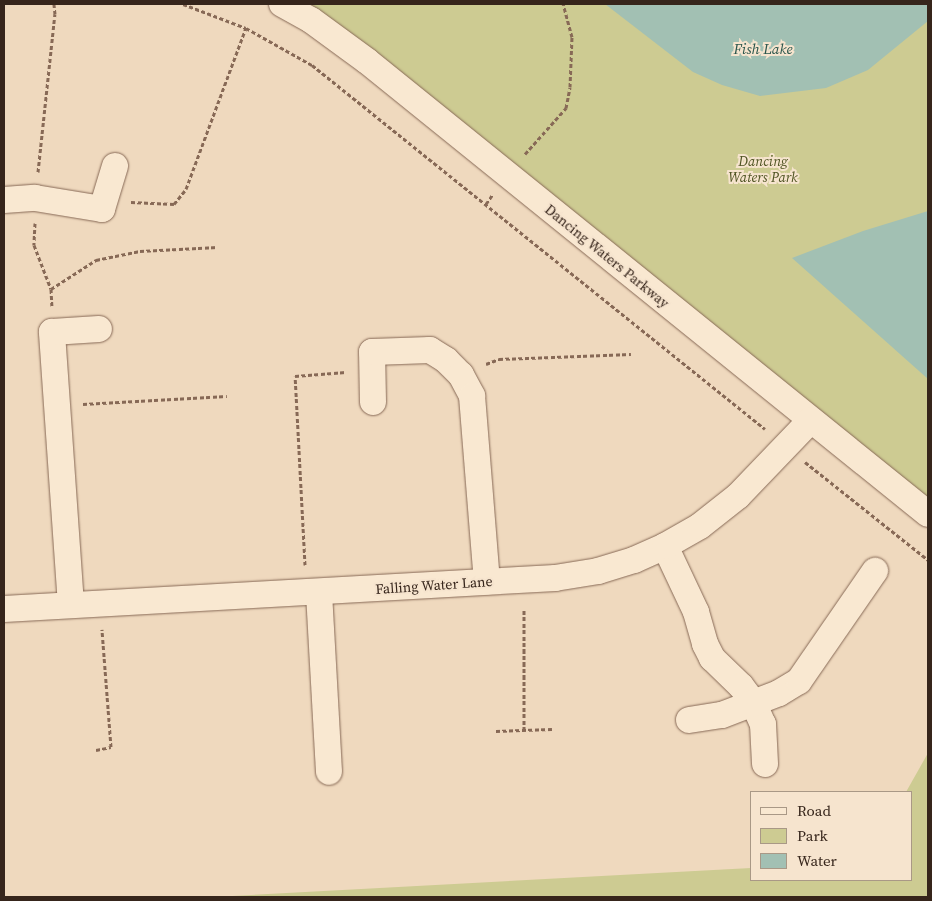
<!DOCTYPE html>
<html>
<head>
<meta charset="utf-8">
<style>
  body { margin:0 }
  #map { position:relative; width:932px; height:901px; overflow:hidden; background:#efd9be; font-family:"Source Serif 4",serif }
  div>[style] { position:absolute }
  .green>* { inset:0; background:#cdcb92 }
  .water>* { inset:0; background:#a2c0b3 }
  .path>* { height:3px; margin-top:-1.5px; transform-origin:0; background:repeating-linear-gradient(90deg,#876956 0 4px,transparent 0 6.5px) }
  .roads { filter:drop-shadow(0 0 1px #876956) drop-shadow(0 0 1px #876956) }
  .minor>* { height:26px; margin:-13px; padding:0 13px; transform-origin:13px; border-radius:13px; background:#f9e8d1 }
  span { translate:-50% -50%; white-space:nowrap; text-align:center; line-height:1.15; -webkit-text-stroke:4px #f6e4ce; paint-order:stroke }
  .park-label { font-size:14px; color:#4e5322; font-style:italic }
  .street-label { font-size:14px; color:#36251b }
  .water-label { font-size:15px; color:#2a564d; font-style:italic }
  .frame { position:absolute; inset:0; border:5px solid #36251b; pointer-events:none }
  .legend { position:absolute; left:750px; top:791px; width:162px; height:90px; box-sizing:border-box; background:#f6e4ce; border:1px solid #a99886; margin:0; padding:6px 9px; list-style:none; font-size:15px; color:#36251b }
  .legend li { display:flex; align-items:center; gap:10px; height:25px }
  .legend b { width:25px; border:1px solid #a99886 }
</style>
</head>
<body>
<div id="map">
  <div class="green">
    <div style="clip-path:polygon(282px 4px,928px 4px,928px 514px)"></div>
    <div style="clip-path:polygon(928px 753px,928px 897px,213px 897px,751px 868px,751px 880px,911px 880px,911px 792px,906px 792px)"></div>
  </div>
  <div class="water">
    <div style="clip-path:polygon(605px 4px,928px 4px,928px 21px,868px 70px,826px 88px,760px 96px,722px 85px,693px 72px)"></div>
    <div style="clip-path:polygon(928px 211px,928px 379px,792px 258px,863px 231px)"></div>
  </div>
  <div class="path">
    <div style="left:183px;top:4px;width:67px;rotate:20.9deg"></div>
    <div style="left:246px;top:28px;width:76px;rotate:29.3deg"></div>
    <div style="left:312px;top:65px;width:581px;rotate:38.78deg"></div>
    <div style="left:525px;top:154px;width:62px;rotate:-48.3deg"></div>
    <div style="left:566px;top:108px;width:21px;rotate:-79deg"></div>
    <div style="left:570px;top:87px;width:50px;rotate:-87.7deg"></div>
    <div style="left:572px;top:37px;width:34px;rotate:-105deg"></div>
    <div style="left:38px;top:172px;width:159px;rotate:-83.9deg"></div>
    <div style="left:55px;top:14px;width:10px;rotate:-96deg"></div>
    <div style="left:131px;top:202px;width:43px;rotate:2.7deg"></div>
    <div style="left:174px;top:204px;width:19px;rotate:-51deg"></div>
    <div style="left:186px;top:189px;width:172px;rotate:-69.6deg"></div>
    <div style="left:486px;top:204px;width:12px;rotate:-55deg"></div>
    <div style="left:35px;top:223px;width:22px;rotate:93deg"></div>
    <div style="left:34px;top:245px;width:47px;rotate:68.9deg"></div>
    <div style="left:51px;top:289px;width:17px;rotate:87deg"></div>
    <div style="left:51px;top:289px;width:54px;rotate:-32.8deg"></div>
    <div style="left:96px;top:260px;width:45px;rotate:-11.6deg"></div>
    <div style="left:140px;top:251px;width:78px;rotate:-2.9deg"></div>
    <div style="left:486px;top:364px;width:14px;rotate:-21deg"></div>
    <div style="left:499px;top:359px;width:132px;rotate:-2.2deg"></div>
    <div style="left:83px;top:404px;width:144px;rotate:-3.2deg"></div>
    <div style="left:805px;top:462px;width:157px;rotate:38.5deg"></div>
    <div style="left:305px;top:565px;width:189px;rotate:-93deg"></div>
    <div style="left:295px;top:376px;width:51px;rotate:-4.5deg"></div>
    <div style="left:524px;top:610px;width:119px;rotate:90deg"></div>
    <div style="left:496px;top:731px;width:56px;rotate:-2deg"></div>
    <div style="left:96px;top:750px;width:15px;rotate:-11deg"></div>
    <div style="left:111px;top:747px;width:118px;rotate:-94.4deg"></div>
  </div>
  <div class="roads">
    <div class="minor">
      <div style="left:282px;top:4px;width:33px;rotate:29deg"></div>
      <div style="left:311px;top:20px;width:69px;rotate:36.2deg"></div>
      <div style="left:367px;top:61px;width:721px;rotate:38.92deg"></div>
      <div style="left:4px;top:200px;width:31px;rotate:-4deg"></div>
      <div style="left:35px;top:198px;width:68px;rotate:9.3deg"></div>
      <div style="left:102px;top:209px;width:45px;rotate:-73.2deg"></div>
      <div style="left:373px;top:402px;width:50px;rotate:-91.1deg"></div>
      <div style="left:372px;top:352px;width:58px;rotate:-2deg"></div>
      <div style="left:430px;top:350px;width:19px;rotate:32deg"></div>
      <div style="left:446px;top:360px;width:21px;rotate:45deg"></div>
      <div style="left:461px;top:375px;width:24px;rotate:62deg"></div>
      <div style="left:472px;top:396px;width:186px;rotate:85.4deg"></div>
      <div style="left:665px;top:546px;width:73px;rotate:64.8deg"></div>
      <div style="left:696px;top:612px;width:33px;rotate:74deg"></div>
      <div style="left:705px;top:644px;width:16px;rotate:63deg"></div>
      <div style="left:712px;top:658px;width:40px;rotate:44deg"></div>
      <div style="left:741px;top:686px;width:20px;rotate:53deg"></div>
      <div style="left:753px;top:702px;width:24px;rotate:66deg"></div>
      <div style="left:763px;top:724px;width:40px;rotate:87.1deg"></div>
      <div style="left:319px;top:593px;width:179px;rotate:86.8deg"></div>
      <div style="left:71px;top:605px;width:274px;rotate:-94deg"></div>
      <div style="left:52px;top:332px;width:47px;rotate:-3.7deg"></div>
      <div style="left:4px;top:609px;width:552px;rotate:-3.22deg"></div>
      <div style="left:555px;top:578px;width:44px;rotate:-9.2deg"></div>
      <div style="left:598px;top:571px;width:38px;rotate:-17deg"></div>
      <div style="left:634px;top:560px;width:34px;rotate:-24deg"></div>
      <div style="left:665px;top:546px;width:40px;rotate:-29.7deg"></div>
      <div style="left:700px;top:526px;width:48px;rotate:-38.3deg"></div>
      <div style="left:738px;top:496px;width:105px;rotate:-46.2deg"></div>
      <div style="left:689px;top:720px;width:33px;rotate:-9deg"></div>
      <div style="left:722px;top:715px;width:61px;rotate:-21.1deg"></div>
      <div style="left:779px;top:693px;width:23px;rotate:-31deg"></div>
      <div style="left:799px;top:681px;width:134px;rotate:-55.4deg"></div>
    </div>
  </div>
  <div class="park-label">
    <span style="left:763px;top:169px">Dancing<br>Waters Park</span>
  </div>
  <div class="street-label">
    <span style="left:607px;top:256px;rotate:39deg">Dancing Waters Parkway</span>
    <span style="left:434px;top:585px;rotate:-4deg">Falling Water Lane</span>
  </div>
  <div class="water-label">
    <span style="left:763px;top:49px">Fish Lake</span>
  </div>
  <div class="frame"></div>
  <ul class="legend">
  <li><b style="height:6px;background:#f9e8d1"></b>Road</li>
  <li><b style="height:14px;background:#cdcb92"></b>Park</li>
  <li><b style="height:14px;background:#a2c0b3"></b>Water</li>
  </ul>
</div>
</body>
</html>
